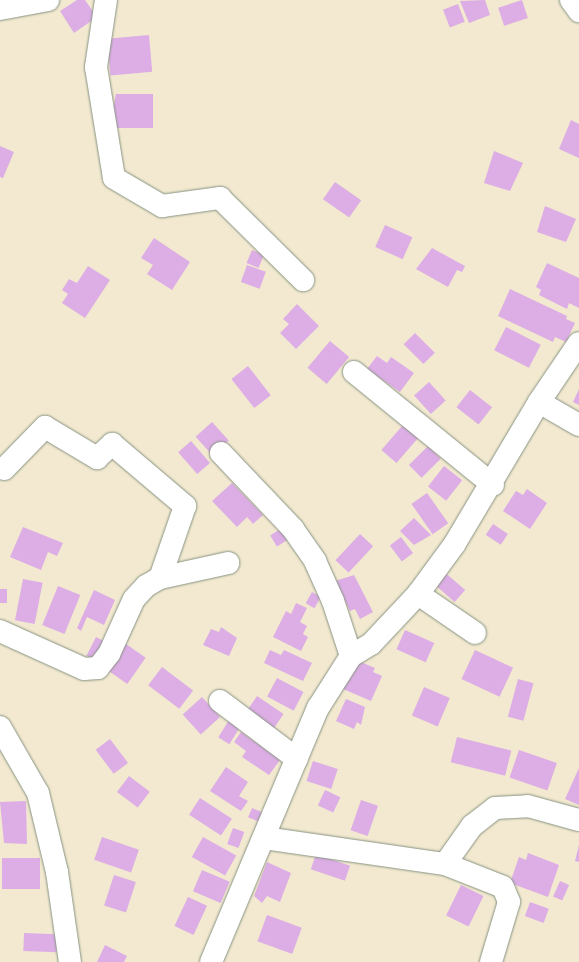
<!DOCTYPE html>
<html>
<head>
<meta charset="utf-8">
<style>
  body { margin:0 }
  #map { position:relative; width:579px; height:962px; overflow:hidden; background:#f2e9d0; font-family:Delius,sans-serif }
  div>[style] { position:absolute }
  .building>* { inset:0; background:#dcaee5; transform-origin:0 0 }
  .roads { filter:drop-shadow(0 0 1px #889382) drop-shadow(0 0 1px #889382) }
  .minor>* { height:22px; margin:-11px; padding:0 11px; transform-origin:11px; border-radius:11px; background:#fff }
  span { translate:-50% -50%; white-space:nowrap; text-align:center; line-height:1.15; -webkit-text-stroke:3px #fbf7ec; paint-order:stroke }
</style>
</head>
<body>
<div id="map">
  <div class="building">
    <div style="clip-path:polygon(77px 0,85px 0,97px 17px,74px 33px,60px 11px)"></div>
    <div style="clip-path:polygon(485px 0,490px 15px,469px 23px,460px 1px)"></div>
    <div style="left:522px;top:0;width:19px;height:25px;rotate:72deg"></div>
    <div style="left:458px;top:4px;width:19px;height:16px;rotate:69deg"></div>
    <div style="left:149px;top:35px;width:37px;height:42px;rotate:85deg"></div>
    <div style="clip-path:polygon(116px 94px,153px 94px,153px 128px,116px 128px,116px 119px,111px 119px)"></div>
    <div style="clip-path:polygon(571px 120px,579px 124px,579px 158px,559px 149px)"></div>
    <div style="clip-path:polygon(0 146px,14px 152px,3px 178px,0 177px)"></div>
    <div style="clip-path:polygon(494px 151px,523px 163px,510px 191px,484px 183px)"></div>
    <div style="left:335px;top:182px;width:32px;height:21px;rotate:35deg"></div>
    <div style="clip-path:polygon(545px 206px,576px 219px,566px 242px,537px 232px)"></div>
    <div style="left:385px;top:225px;width:30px;height:24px;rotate:24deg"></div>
    <div style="clip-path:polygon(154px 238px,190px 262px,172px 290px,147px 274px,153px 265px,141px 258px)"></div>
    <div style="clip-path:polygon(432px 248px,465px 266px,462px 272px,457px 270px,448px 287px,416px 269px)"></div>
    <div style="left:252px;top:250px;width:13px;height:14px;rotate:23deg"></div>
    <div style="clip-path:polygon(547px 263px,579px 278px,579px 308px,569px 303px,567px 309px,539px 295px,541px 290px,536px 287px)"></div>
    <div style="left:247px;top:265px;width:20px;height:18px;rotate:20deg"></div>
    <div style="clip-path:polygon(88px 266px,110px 280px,85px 318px,62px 303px,68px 294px,62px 290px,69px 279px,77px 283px)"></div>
    <div style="clip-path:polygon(510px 289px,567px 316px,566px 319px,575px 323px,566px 342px,555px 337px,553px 342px,498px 316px)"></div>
    <div style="clip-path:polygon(297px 304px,319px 326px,296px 349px,280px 333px,289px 324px,283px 319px)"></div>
    <div style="left:506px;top:327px;width:39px;height:26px;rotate:27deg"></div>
    <div style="left:415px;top:333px;width:28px;height:16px;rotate:45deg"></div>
    <div style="left:330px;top:341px;width:25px;height:35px;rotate:40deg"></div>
    <div style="clip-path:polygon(377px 356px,387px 363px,391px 357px,414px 373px,400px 392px,367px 369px)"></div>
    <div style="left:248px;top:366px;width:37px;height:21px;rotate:52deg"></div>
    <div style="left:429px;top:382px;width:25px;height:20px;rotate:48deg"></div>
    <div style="clip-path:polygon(579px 389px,579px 405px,573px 402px)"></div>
    <div style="left:470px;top:390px;width:28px;height:22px;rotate:38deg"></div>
    <div style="left:212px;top:422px;width:25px;height:22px;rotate:48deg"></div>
    <div style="left:403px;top:425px;width:20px;height:33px;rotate:41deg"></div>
    <div style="left:191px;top:441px;width:29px;height:17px;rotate:49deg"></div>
    <div style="left:428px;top:446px;width:18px;height:27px;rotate:45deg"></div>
    <div style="left:444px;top:466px;width:23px;height:26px;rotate:38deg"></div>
    <div style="clip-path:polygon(232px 483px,263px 515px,253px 524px,247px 517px,237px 527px,212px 501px)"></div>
    <div style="clip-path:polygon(527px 489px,547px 503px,530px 529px,503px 511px,516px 491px,523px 495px)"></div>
    <div style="left:427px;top:493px;width:37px;height:19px;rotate:55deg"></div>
    <div style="clip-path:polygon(414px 518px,431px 535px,414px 545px,400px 531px)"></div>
    <div style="left:493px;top:524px;width:18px;height:13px;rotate:34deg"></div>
    <div style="clip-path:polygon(23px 527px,63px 543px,57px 556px,48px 552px,41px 570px,10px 557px)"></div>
    <div style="left:282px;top:528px;width:13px;height:14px;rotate:58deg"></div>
    <div style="left:360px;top:534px;width:18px;height:36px;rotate:43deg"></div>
    <div style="left:401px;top:537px;width:20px;height:14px;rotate:53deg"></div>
    <div style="left:441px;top:569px;width:32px;height:16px;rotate:41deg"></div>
    <div style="clip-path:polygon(354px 575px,373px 612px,360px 619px,355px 609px,350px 611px,335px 581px)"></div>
    <div style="left:23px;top:579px;width:20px;height:42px;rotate:11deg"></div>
    <div style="left:58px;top:586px;width:24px;height:42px;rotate:22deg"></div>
    <div style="left:0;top:589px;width:7px;height:14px"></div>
    <div style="clip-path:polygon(94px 590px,115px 600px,104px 625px,87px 617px,81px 631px,77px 628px)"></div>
    <div style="left:312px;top:592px;width:10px;height:13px;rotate:29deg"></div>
    <div style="clip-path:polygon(296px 603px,307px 608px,300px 622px,307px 626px,303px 634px,308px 637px,301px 651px,273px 637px,286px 611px,291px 614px)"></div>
    <div style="clip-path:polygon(221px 627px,237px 638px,229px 656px,203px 645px,211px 629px,219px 632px)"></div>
    <div style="left:405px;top:630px;width:32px;height:21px;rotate:24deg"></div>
    <div style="left:96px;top:637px;width:13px;height:21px;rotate:27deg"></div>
    <div style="left:126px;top:644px;width:24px;height:32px;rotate:35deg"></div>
    <div style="clip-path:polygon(270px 650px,281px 655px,284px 650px,312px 663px,303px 681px,264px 663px)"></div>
    <div style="left:475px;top:650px;width:42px;height:32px;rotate:25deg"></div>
    <div style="clip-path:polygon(356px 660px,375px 668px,373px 672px,382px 676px,371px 701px,343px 689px)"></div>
    <div style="left:162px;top:667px;width:39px;height:23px;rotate:37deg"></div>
    <div style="left:277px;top:678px;width:30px;height:21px;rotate:28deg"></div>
    <div style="left:518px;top:679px;width:16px;height:39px;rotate:15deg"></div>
    <div style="left:424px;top:687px;width:28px;height:31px;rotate:23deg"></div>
    <div style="left:257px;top:696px;width:32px;height:22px;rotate:34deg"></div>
    <div style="left:202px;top:697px;width:27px;height:26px;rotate:48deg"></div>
    <div style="clip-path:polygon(346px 699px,365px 707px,361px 725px,357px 722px,354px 729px,336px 721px)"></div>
    <div style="left:231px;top:717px;width:13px;height:24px;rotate:32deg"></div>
    <div style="clip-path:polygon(241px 732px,280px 760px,269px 775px,242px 757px,246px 751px,234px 742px)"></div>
    <div style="left:457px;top:737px;width:56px;height:26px;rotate:14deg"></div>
    <div style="left:110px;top:739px;width:30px;height:18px;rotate:53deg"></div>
    <div style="left:519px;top:750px;width:40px;height:29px;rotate:19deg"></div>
    <div style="left:313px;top:761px;width:26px;height:21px;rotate:18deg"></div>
    <div style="clip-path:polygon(226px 767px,248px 782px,239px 796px,248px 801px,241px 811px,210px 791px)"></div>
    <div style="clip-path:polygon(579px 768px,579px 805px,565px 799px)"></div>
    <div style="left:129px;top:776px;width:26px;height:20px;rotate:37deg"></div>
    <div style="left:325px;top:790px;width:17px;height:17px;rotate:25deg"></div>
    <div style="left:200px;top:798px;width:38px;height:20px;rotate:33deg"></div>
    <div style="left:361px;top:800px;width:18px;height:32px;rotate:19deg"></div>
    <div style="clip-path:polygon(26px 801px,27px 844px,4px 843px,0 802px)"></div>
    <div style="left:252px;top:808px;width:15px;height:10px;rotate:23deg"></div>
    <div style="left:233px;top:828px;width:12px;height:17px;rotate:20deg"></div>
    <div style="left:102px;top:837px;width:39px;height:24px;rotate:19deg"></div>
    <div style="left:203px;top:837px;width:38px;height:23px;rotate:29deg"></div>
    <div style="clip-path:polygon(579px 845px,579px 862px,575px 861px)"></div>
    <div style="clip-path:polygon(528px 853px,559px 865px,548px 897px,510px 883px,519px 857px,526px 860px)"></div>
    <div style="left:316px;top:854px;width:36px;height:16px;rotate:19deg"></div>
    <div style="left:2px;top:858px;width:38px;height:31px"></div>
    <div style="clip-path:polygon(267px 862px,291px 873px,280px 902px,267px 896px,262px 903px,254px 896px)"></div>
    <div style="left:202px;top:870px;width:30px;height:23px;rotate:23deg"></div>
    <div style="left:114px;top:875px;width:23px;height:32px;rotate:18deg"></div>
    <div style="left:560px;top:881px;width:10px;height:17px;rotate:24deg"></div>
    <div style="left:461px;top:885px;width:25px;height:34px;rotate:26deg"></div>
    <div style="left:188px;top:897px;width:21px;height:32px;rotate:25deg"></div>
    <div style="left:530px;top:902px;width:20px;height:15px;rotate:20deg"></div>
    <div style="left:267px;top:915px;width:37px;height:28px;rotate:20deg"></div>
    <div style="left:24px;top:933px;width:33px;height:18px;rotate:2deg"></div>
    <div style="clip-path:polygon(105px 945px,127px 956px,124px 962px,97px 962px)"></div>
  </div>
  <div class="roads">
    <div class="minor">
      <div style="left:106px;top:0;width:68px;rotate:98.5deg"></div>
      <div style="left:96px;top:67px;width:112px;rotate:80.8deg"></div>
      <div style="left:114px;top:178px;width:56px;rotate:30.3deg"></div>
      <div style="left:162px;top:206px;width:59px;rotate:-7.9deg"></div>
      <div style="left:220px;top:198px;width:117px;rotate:44.7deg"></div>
      <div style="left:571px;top:0;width:14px;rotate:54deg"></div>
      <div style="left:0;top:9px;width:49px;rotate:-10.6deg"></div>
      <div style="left:354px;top:372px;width:179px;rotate:39.1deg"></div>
      <div style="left:539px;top:402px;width:46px;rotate:29.9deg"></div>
      <div style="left:221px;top:453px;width:105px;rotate:46.5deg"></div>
      <div style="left:293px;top:529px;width:39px;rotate:55deg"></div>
      <div style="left:315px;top:561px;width:44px;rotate:65.8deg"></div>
      <div style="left:333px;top:601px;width:58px;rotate:71.9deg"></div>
      <div style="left:4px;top:469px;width:59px;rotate:-45.7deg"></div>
      <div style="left:45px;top:427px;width:61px;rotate:30.8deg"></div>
      <div style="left:97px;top:458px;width:21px;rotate:-43deg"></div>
      <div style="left:112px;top:444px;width:96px;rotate:40.3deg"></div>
      <div style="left:185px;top:506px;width:76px;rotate:109.1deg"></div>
      <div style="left:418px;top:594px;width:69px;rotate:34.4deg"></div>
      <div style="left:0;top:631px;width:92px;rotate:24.3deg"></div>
      <div style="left:84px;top:669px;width:14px;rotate:-4deg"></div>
      <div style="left:98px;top:668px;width:18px;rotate:-52deg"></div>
      <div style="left:109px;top:654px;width:60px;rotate:-65.6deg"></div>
      <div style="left:134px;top:599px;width:18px;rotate:-47deg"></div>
      <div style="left:146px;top:586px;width:16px;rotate:-30deg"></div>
      <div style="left:160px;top:578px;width:70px;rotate:-12.4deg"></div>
      <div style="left:220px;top:701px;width:96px;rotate:37deg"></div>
      <div style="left:0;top:727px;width:76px;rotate:60.1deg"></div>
      <div style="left:38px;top:793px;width:81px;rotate:76.5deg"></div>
      <div style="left:57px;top:872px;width:91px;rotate:81.8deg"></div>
      <div style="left:264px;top:838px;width:183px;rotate:8.2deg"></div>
      <div style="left:445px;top:864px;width:47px;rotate:-54.6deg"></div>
      <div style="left:472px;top:826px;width:29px;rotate:-38deg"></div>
      <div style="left:495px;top:808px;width:33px;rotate:-3deg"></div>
      <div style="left:528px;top:806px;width:53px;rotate:15.4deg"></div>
      <div style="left:445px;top:864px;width:62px;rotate:21.6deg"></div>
      <div style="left:503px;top:887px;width:16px;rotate:68deg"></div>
      <div style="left:509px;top:902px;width:63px;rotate:106.7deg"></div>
      <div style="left:211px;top:962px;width:276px;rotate:-67.2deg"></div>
      <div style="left:318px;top:708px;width:62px;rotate:-57.6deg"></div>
      <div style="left:351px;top:656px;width:23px;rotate:-31deg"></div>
      <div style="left:371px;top:644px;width:69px;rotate:-46.8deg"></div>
      <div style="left:418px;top:594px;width:61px;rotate:-53.7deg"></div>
      <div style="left:454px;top:545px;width:166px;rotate:-59.3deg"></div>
      <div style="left:539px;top:402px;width:71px;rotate:-55.9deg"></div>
    </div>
  </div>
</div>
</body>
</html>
